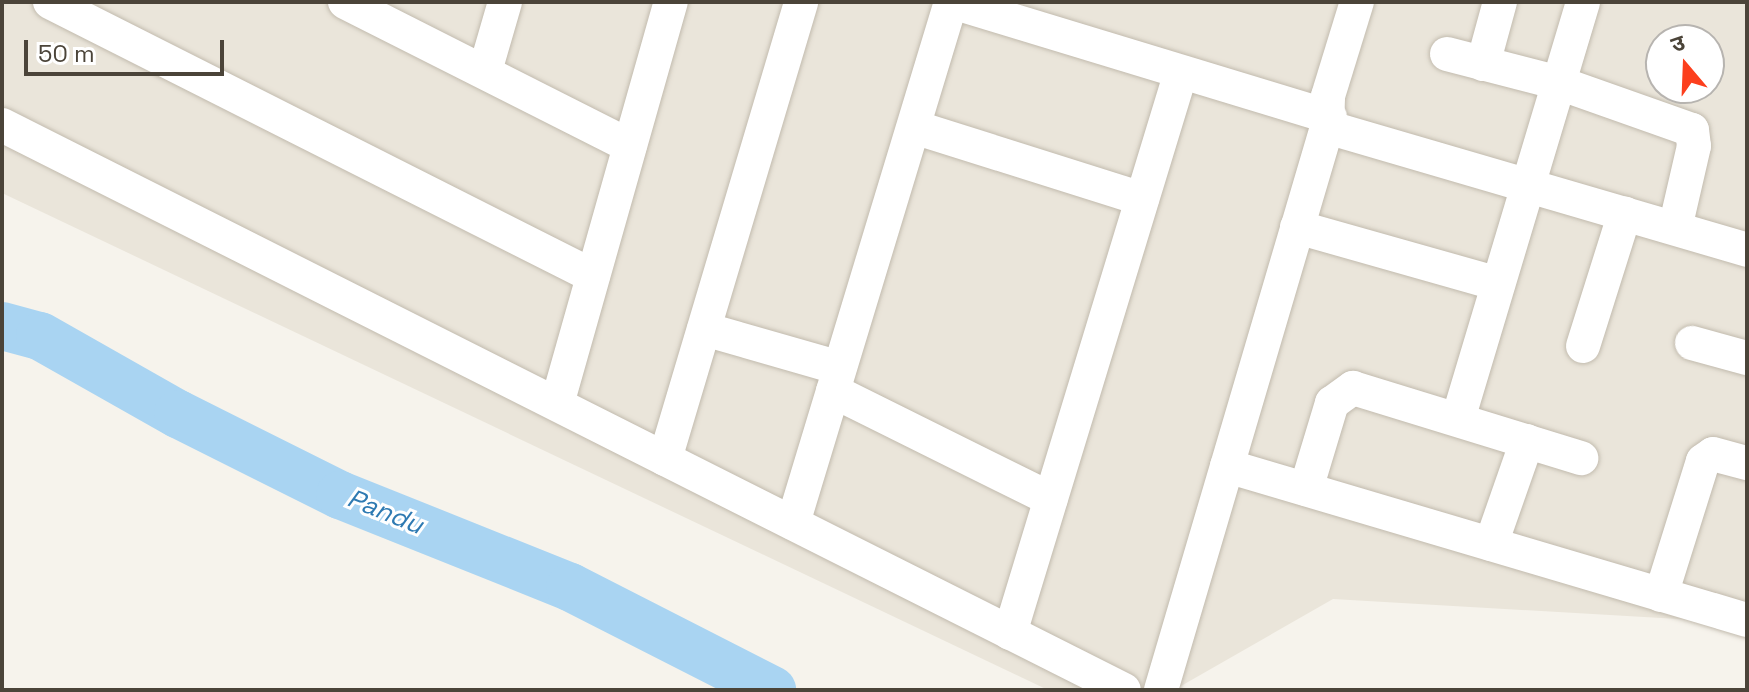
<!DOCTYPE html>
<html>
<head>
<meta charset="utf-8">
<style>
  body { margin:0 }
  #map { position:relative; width:1749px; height:692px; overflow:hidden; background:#f6f3ec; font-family:"Space Grotesk","Noto Sans Devanagari",sans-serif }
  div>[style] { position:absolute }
  .residential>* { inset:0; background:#eae5da }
  .river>* { height:48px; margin:-24px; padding:0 24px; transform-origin:24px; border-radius:24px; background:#a9d4f2 }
  .roads { filter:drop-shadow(0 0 2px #c2bbae) drop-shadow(0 0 2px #c2bbae) }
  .minor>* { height:34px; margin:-17px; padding:0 17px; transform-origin:17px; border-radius:17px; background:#fff }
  span { translate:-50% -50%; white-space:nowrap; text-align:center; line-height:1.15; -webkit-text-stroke:6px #fff; paint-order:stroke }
  .water-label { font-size:26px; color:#2e7ab2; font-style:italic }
  .frame { position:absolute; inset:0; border:4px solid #4b4439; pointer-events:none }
  .north { position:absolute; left:1645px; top:24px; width:80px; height:80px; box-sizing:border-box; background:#fff; border:2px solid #b7b4b0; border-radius:50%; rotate:341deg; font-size:22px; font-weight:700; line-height:32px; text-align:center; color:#4b4439 }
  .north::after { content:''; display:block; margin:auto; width:28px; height:36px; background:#fc3f1d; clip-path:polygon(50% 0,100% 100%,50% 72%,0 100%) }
  .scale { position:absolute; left:24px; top:40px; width:200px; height:36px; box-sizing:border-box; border:4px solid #4b4439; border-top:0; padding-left:10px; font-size:24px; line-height:28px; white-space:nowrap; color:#4b4439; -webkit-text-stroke:6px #fff; paint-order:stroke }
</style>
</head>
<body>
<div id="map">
  <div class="residential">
    <div style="clip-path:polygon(evenodd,2px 2px,1747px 2px,1747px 623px,1333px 599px,1174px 690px,1048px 690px,2px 193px,2px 2px,1661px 40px,1709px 40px,1709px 88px,1661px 88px,1661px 40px)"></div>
  </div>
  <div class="river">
    <div style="left:2px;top:326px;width:39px;rotate:15deg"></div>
    <div style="left:40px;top:336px;width:159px;rotate:29.5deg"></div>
    <div style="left:178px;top:414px;width:181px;rotate:26.6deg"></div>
    <div style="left:340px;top:495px;width:248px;rotate:21.8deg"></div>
    <div style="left:570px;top:587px;width:227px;rotate:27deg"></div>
  </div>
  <div class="roads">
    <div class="minor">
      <div style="left:50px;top:2px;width:608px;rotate:26.78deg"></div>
      <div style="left:345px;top:2px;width:319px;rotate:26.8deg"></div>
      <div style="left:952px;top:2px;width:395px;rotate:16.9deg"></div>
      <div style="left:1447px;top:54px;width:116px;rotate:14.5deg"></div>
      <div style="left:1559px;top:83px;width:141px;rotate:19.5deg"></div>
      <div style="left:1692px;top:130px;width:16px;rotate:83deg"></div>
      <div style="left:1694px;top:146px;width:84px;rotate:103deg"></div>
      <div style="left:1483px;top:64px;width:64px;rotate:-74.7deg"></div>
      <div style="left:485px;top:71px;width:72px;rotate:-73.8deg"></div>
      <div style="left:2px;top:125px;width:1256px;rotate:26.73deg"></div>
      <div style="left:914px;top:127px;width:239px;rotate:17.5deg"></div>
      <div style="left:1327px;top:127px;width:438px;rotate:16.3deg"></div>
      <div style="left:1297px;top:227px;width:209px;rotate:15.8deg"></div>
      <div style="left:704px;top:329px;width:141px;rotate:16deg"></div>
      <div style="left:1692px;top:343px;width:57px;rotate:15.3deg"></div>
      <div style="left:1583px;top:346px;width:139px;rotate:-72.5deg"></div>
      <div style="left:833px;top:391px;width:243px;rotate:26.4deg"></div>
      <div style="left:557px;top:404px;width:418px;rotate:-74.2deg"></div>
      <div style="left:1458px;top:419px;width:435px;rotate:-73.3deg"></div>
      <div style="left:665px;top:459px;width:477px;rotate:-73.4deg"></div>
      <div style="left:1227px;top:466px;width:542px;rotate:16.5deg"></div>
      <div style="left:1306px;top:489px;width:90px;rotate:-73.2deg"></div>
      <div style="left:1332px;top:403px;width:26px;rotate:-36deg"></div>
      <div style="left:1353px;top:388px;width:239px;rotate:17.1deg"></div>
      <div style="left:793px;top:523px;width:544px;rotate:-73.13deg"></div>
      <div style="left:1491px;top:544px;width:109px;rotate:-70.7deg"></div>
      <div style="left:1661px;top:595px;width:140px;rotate:-72.6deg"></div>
      <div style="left:1703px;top:461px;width:12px;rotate:-35deg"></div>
      <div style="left:1713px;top:454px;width:35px;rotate:15deg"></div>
      <div style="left:1010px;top:633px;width:586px;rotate:-73.05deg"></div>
      <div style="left:1161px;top:690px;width:587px;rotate:-73.57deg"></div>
      <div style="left:1327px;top:127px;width:31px;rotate:-88deg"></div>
      <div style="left:1328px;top:96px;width:98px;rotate:-72.9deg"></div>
    </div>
  </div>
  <div class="water-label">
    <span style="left:385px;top:512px;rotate:22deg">Pandu</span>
  </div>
  <div class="frame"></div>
  <div class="north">उ</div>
  <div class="scale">50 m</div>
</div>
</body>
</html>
